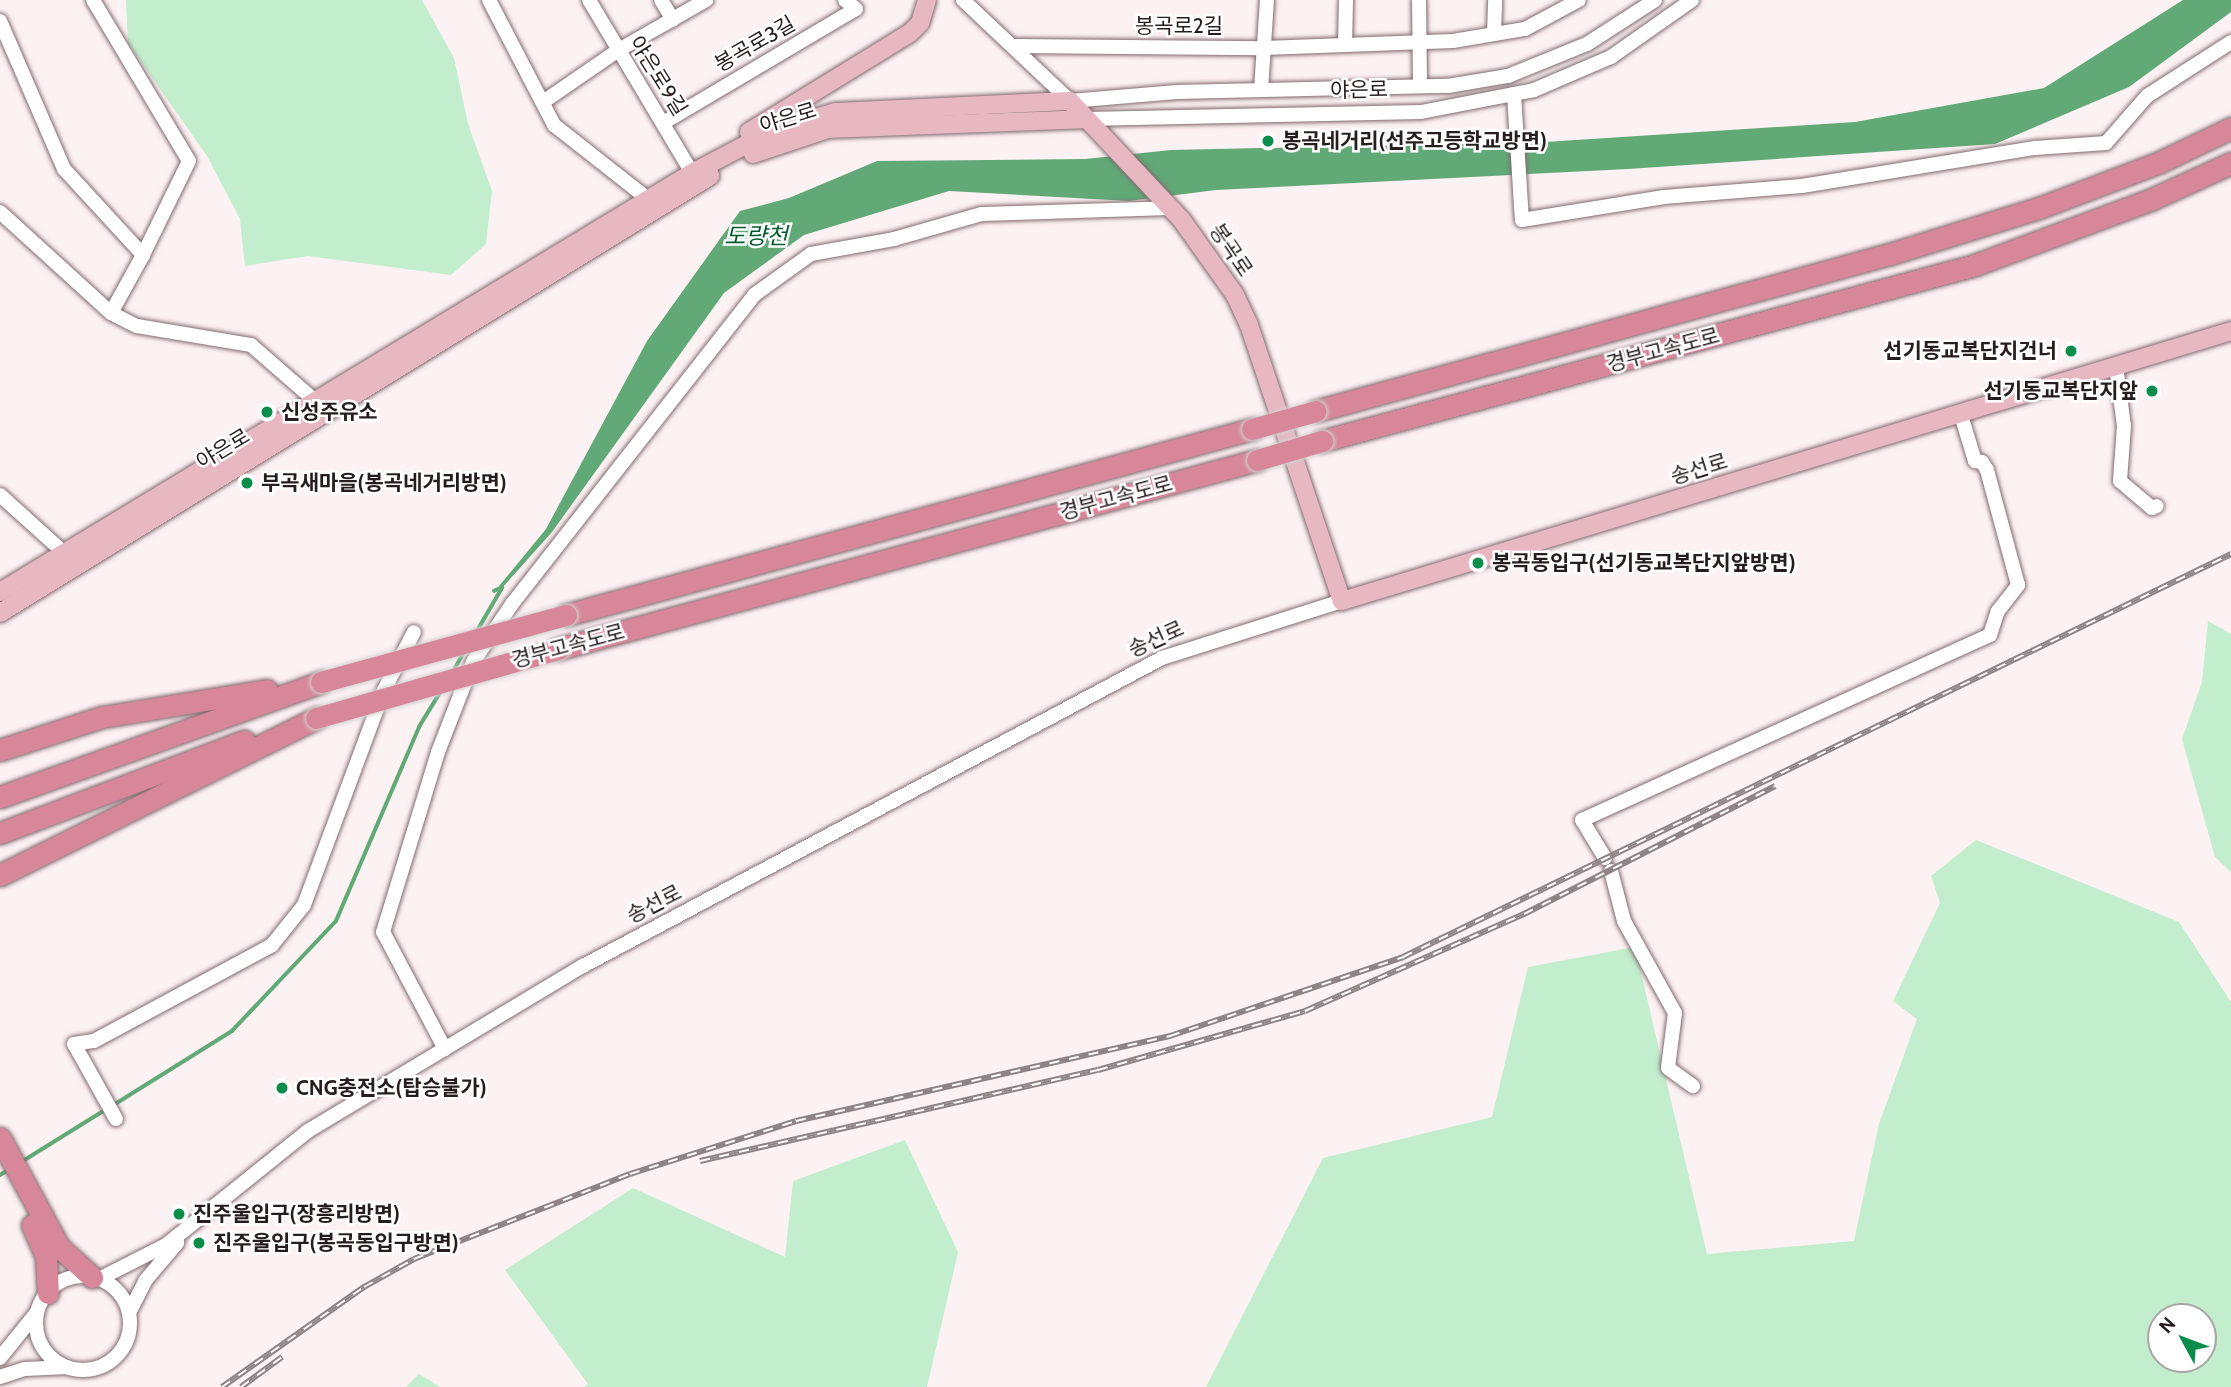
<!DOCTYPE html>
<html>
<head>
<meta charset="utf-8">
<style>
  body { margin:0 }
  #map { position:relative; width:2231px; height:1387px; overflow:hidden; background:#fcf1f3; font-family:Cabin,"Noto Sans KR",sans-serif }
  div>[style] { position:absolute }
  .green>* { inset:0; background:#c2eecd }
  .water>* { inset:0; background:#61a977 }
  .stream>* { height:3.5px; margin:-1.75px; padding:0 1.75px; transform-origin:1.75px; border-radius:1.75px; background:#61a977 }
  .roads { filter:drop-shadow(0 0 2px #816b6f) drop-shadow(0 0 2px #816b6f) }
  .minor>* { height:14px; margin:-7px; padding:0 7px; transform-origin:7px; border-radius:7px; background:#fff }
  .minor>.ring { margin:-7px; padding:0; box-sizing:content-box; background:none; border:14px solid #fff; border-radius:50% }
  .major>* { height:18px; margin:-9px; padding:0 9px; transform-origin:9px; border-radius:9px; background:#e7b7c2 }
  .highway>* { height:21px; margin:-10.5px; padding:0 10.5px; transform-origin:10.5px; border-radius:10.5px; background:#d78799 }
  .rail>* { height:6px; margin-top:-3px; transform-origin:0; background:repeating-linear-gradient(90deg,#fff 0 10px,#8e8486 0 20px); box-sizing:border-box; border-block:2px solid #8e8486 }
  .bridges { filter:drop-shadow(0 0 2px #d4d2d2) drop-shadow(0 0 2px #d4d2d2) }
  .highway-bridge>* { height:21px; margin:-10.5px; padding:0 10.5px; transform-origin:10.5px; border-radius:10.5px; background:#d78799 }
  .dots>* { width:19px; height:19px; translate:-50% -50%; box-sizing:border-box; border:4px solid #fff; border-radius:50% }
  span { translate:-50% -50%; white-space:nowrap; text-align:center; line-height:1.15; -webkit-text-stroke:5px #fff; paint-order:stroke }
  .street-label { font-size:21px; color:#261d1e }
  .poi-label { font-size:21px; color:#261d1e; font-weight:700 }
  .left { translate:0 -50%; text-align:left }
  .right { translate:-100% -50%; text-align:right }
  .water-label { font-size:23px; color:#015b2d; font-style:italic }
  .north { position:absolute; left:2147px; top:1303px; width:70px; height:70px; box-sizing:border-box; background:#fff; border:2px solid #a8a5a5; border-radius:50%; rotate:311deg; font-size:19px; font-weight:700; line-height:28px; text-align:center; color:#261d1e }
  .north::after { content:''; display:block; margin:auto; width:24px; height:32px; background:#0a8d4a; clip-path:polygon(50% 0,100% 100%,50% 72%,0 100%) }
</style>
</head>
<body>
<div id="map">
  <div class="green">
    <div style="clip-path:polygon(126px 0,422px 0,454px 58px,468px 124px,492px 191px,486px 244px,451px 275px,308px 256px,245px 266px,240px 219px,207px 156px,128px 43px)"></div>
    <div style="clip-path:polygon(2208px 621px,2231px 634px,2231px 872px,2215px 857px,2182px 739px,2202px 682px)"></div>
    <div style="clip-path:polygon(evenodd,1976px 840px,2179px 922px,2231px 1002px,2231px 1387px,1206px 1387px,1323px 1158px,1492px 1117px,1528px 967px,1635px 947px,1707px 1254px,1854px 1241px,1879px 1124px,1917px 1019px,1893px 1001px,1940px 903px,1931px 876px,1976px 840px,2161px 1317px,2203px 1317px,2203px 1359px,2161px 1359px,2161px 1317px)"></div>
    <div style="clip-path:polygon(905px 1140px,958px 1252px,927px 1387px,584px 1387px,588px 1384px,505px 1270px,633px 1188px,785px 1257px,793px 1181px)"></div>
    <div style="clip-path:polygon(419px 1374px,440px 1387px,406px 1387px)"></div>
  </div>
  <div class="water">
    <div style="clip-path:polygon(2183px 0,2231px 0,2231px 12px,2129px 87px,1995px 144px,1628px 169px,1216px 190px,1129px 201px,949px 191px,804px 235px,724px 293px,552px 532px,502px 588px,495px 591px,546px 529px,647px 341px,740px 211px,789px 198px,877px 161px,1085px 159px,1171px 150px,1545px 142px,1855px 122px,2044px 88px)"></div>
  </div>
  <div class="stream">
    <div style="left:477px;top:631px;width:50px;rotate:-59.8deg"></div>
    <div style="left:502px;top:588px;width:8px;rotate:157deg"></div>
    <div style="left:454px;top:670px;width:21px;rotate:-61deg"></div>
    <div style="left:112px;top:1106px;width:142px;rotate:-32deg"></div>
    <div style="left:232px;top:1031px;width:151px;rotate:-46.6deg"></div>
    <div style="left:336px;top:921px;width:211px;rotate:-66.8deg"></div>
    <div style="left:419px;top:727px;width:42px;rotate:-58.6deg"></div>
    <div style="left:23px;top:1161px;width:97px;rotate:-31.9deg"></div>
    <div style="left:0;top:1175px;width:8px;rotate:-30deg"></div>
  </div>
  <div class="roads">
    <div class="minor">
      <div style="left:93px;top:0;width:187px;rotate:59.2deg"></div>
      <div style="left:189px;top:161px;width:105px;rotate:116.1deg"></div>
      <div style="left:489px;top:0;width:141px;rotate:62.5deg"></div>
      <div style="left:554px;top:125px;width:120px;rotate:38.2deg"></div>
      <div style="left:589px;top:0;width:201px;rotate:59.2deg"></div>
      <div style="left:661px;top:0;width:23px;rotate:59deg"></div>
      <div style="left:963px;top:0;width:147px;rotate:43.3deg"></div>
      <div style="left:1070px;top:101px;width:107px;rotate:-4.8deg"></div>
      <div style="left:1177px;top:92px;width:271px;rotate:-1.3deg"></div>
      <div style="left:1448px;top:86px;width:61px;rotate:-9.5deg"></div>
      <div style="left:1508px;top:76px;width:85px;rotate:-22.1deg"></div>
      <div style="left:1587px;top:44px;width:81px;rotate:-32.9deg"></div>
      <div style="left:1419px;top:0;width:86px;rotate:89.3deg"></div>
      <div style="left:0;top:21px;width:161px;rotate:66.6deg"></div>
      <div style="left:64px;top:169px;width:117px;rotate:47.4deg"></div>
      <div style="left:143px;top:255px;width:66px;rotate:118.9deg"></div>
      <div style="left:1494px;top:34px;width:34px;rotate:-88deg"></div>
      <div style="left:1345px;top:45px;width:45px;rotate:-88.7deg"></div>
      <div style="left:1013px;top:46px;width:251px;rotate:0.5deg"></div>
      <div style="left:1264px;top:48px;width:189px;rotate:-2.1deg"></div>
      <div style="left:1453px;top:41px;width:73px;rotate:-9.5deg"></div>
      <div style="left:1525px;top:29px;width:61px;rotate:-28.2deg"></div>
      <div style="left:1261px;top:90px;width:90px;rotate:-86.2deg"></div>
      <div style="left:1514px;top:94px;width:126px;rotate:86.4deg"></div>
      <div style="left:1522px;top:220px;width:144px;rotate:-9.2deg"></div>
      <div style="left:1664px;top:197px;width:138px;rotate:-4.6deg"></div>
      <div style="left:1802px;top:186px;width:236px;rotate:-9.3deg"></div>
      <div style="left:2035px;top:148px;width:71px;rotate:-4deg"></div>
      <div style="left:2106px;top:143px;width:62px;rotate:-48.9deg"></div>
      <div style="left:2147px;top:96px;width:100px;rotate:-32.7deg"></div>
      <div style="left:543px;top:102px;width:90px;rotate:-34.6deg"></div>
      <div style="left:617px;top:51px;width:103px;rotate:-29.8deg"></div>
      <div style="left:1086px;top:119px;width:335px;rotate:-1.2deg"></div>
      <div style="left:1421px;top:112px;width:115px;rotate:-11deg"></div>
      <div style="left:1534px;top:90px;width:84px;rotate:-23.2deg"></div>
      <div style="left:1611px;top:57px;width:99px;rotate:-35.1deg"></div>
      <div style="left:663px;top:123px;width:224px;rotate:-30.6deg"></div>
      <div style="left:856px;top:9px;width:14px;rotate:-141deg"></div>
      <div style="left:0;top:212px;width:150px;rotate:42.3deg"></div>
      <div style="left:111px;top:313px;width:29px;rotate:27deg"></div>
      <div style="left:137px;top:326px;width:116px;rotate:9.5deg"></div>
      <div style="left:251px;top:345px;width:94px;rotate:41.1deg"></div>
      <div style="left:2116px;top:366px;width:61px;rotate:82.4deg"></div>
      <div style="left:2124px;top:426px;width:55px;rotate:94.2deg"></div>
      <div style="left:2120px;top:481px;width:42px;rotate:40.2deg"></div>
      <div style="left:2152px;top:508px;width:5px;rotate:-22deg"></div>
      <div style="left:0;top:495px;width:85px;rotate:42.1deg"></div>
      <div style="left:1605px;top:858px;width:44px;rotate:-121.2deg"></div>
      <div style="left:1582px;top:820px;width:448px;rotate:-24.4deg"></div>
      <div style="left:1990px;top:635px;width:25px;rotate:-72deg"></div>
      <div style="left:1998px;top:611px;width:33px;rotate:-52deg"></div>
      <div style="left:2018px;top:585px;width:119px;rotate:-105.1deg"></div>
      <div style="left:1987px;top:470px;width:9px;rotate:-122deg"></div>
      <div style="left:1982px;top:462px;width:7px;rotate:-172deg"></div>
      <div style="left:1975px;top:461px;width:51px;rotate:-107deg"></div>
      <div style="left:1611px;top:871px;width:52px;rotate:75.4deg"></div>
      <div style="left:1624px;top:921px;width:105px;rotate:61deg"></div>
      <div style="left:1675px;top:1013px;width:55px;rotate:97.3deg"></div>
      <div style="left:1668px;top:1068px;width:31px;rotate:36deg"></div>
      <div style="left:445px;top:1049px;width:132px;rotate:-117.9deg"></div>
      <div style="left:383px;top:932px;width:188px;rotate:-73deg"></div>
      <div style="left:438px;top:752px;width:97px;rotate:-68.7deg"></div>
      <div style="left:473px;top:662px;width:70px;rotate:-56.1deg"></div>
      <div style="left:512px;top:604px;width:392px;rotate:-51.9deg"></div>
      <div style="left:754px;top:295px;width:70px;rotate:-35.7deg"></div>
      <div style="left:811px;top:254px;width:84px;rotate:-10.2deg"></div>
      <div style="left:894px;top:239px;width:91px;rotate:-15.9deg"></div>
      <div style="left:982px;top:214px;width:188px;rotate:-1.8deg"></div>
      <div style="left:116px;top:1119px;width:86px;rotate:-119.2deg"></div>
      <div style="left:74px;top:1044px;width:20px;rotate:-9deg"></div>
      <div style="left:94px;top:1041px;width:202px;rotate:-28.3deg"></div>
      <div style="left:272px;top:945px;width:51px;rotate:-51.3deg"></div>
      <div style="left:304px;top:905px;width:229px;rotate:-69.6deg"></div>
      <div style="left:384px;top:690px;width:65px;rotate:-62.7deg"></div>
      <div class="ring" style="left:36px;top:1276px;width:80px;height:80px"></div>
      <div style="left:99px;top:1279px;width:75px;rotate:-26.9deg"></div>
      <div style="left:166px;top:1245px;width:182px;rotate:-38.8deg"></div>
      <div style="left:308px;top:1131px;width:321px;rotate:-31deg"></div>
      <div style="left:583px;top:966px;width:656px;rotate:-28.01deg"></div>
      <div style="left:1162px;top:658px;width:189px;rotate:-17.6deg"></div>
      <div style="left:129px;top:1313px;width:36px;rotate:-63deg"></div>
      <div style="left:145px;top:1281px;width:50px;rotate:-49.9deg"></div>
      <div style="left:0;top:1358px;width:59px;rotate:-51.2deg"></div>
      <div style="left:0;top:1377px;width:26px;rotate:-18deg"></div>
      <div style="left:25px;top:1369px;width:42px;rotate:-2.7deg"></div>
    </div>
    <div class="major">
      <div style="left:749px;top:132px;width:189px;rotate:-31.6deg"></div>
      <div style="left:910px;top:33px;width:14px;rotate:-45deg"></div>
      <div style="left:920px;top:23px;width:24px;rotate:-73deg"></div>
      <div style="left:753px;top:154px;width:79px;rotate:-18.4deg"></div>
      <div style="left:828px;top:129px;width:258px;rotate:-2.2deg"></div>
      <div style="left:0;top:592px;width:809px;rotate:-31.19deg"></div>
      <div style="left:692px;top:173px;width:90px;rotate:-27.7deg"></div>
      <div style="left:772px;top:131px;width:67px;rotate:-16.5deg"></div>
      <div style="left:836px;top:112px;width:234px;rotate:-2.7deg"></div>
      <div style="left:1070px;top:101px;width:162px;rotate:46.8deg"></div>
      <div style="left:1181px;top:219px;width:93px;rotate:54.6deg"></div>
      <div style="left:1235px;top:295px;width:33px;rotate:65deg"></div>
      <div style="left:1249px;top:325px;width:291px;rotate:71.4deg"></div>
      <div style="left:1342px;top:601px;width:929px;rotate:-16.89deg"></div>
      <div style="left:0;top:613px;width:834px;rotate:-31.61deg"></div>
    </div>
    <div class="highway">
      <div style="left:1316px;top:411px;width:595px;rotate:-15.3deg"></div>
      <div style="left:1890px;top:254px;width:156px;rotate:-17.2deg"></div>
      <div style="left:2039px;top:208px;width:129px;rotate:-20.8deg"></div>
      <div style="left:2160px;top:162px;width:79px;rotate:-25.6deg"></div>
      <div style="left:1322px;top:441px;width:676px;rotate:-15.08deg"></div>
      <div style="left:1975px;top:265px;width:187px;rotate:-20.4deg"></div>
      <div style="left:2150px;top:200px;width:89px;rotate:-24.6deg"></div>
      <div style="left:566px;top:615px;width:711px;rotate:-15.17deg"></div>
      <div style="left:558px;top:649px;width:724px;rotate:-15.13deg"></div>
      <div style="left:0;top:750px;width:107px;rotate:-17.9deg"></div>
      <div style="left:102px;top:717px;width:167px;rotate:-9.3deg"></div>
      <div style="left:0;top:797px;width:341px;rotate:-19.7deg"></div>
      <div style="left:0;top:833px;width:261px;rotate:-20.7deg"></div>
      <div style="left:0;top:875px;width:353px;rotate:-26.4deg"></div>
      <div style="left:0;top:1138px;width:124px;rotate:61.6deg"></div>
      <div style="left:59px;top:1247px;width:45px;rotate:42.3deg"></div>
      <div style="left:32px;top:1225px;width:34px;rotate:66deg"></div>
      <div style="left:46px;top:1256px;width:37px;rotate:87deg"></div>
    </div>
  </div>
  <div class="rail">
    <div style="left:700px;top:1161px;width:408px;rotate:-12.9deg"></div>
    <div style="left:1098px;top:1070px;width:215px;rotate:-15.9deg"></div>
    <div style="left:1305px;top:1011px;width:240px;rotate:-23.9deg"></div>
    <div style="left:1524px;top:914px;width:282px;rotate:-27deg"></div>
    <div style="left:222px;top:1387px;width:174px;rotate:-35.2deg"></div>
    <div style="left:364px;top:1287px;width:57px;rotate:-29.2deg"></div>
    <div style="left:414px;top:1259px;width:232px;rotate:-21.5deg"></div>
    <div style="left:630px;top:1174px;width:174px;rotate:-17.7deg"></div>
    <div style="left:796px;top:1121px;width:384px;rotate:-12.8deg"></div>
    <div style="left:1170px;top:1036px;width:246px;rotate:-18.7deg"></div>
    <div style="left:1403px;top:957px;width:921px;rotate:-25.95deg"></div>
    <div style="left:241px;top:1387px;width:51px;rotate:-36.2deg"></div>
  </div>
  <div class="bridges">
    <div class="highway-bridge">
      <div style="left:1252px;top:429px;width:66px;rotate:-15.7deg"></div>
      <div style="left:1257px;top:460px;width:68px;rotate:-16.3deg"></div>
      <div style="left:321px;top:682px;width:254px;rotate:-15.3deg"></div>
      <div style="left:316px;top:718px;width:252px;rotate:-15.9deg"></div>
    </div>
  </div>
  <div class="dots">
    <div style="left:1268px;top:141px;background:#0a8d4a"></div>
    <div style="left:2071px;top:351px;background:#0a8d4a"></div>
    <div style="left:2152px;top:391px;background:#0a8d4a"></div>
    <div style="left:267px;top:412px;background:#0a8d4a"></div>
    <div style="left:247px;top:483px;background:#0a8d4a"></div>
    <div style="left:1478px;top:563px;background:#0a8d4a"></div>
    <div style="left:282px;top:1088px;background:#0a8d4a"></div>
    <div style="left:179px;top:1214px;background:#0a8d4a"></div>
    <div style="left:199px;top:1243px;background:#0a8d4a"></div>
  </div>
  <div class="street-label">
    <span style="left:1179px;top:26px">봉곡로2길</span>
    <span style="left:755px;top:44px;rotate:-30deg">봉곡로3길</span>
    <span style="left:658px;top:76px;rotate:58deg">야은로9길</span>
    <span style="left:1359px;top:90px;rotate:-1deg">야은로</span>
    <span style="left:788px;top:118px;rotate:-17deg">야은로</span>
    <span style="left:1231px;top:250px;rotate:56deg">봉곡로</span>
    <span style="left:1663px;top:350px;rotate:-15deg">경부고속도로</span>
    <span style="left:223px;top:449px;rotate:-31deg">야은로</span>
    <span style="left:1699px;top:469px;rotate:-17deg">송선로</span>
    <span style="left:1116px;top:498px;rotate:-15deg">경부고속도로</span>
    <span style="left:1156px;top:639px;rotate:-24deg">송선로</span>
    <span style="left:568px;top:646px;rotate:-15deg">경부고속도로</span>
    <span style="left:654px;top:904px;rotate:-27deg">송선로</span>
  </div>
  <div class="poi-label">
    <span class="left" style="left:1282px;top:141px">봉곡네거리(선주고등학교방면)</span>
    <span class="right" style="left:2057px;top:351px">선기동교복단지건너</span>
    <span class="right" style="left:2138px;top:391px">선기동교복단지앞</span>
    <span class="left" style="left:281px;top:412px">신성주유소</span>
    <span class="left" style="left:261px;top:483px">부곡새마을(봉곡네거리방면)</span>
    <span class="left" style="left:1492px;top:563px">봉곡동입구(선기동교복단지앞방면)</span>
    <span class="left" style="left:296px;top:1088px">CNG충전소(탑승불가)</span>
    <span class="left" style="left:193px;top:1214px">진주울입구(장흥리방면)</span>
    <span class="left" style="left:213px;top:1243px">진주울입구(봉곡동입구방면)</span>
  </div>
  <div class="water-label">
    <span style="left:756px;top:236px">도량천</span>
  </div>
  <div class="north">N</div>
</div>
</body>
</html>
